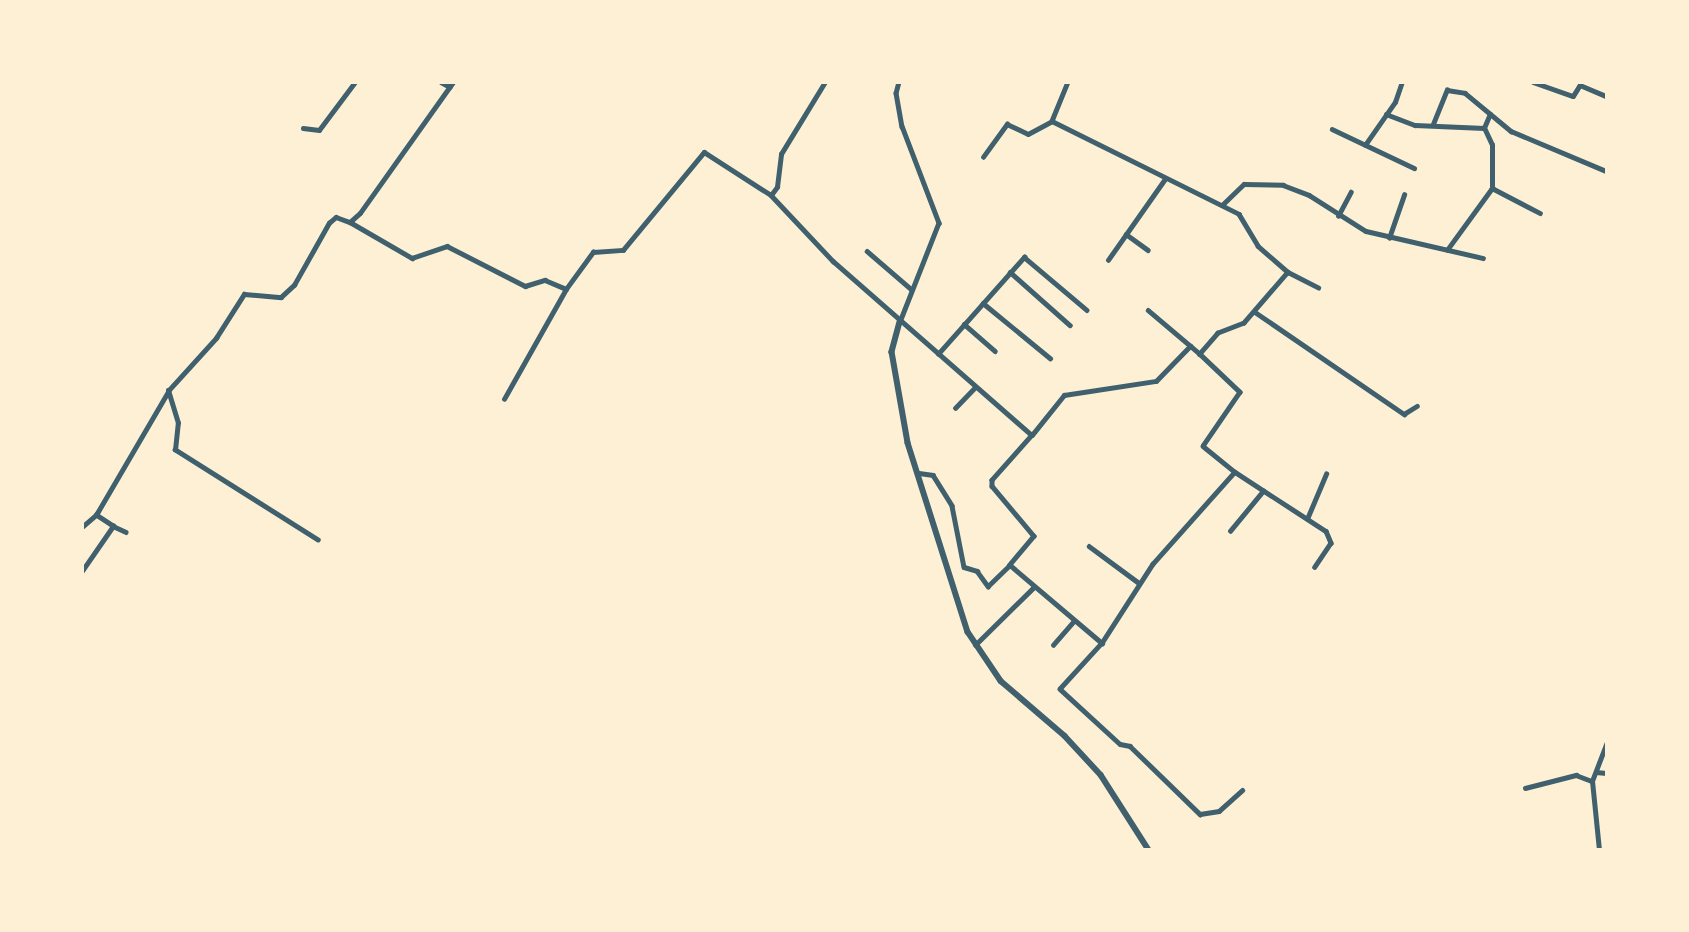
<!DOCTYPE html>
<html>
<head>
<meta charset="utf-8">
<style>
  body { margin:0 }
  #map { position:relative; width:1689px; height:932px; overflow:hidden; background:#fdf0d5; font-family:"Open Sans",sans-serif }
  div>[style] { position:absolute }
  .minor>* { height:4.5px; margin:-2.25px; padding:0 2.25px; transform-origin:2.25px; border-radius:2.25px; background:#3f606c }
  .tertiary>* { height:5.5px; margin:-2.75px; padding:0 2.75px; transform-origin:2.75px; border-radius:2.75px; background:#3f606c }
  span { translate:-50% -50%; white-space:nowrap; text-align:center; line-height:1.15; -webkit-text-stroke:5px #fdf0d5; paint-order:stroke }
  .frame { position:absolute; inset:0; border:84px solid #fdf0d5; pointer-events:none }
</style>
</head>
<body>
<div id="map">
  <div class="minor">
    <div style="left:441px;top:82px;width:10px;rotate:29deg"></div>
    <div style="left:899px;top:82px;width:11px;rotate:105deg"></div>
    <div style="left:896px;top:93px;width:34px;rotate:80deg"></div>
    <div style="left:902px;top:126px;width:104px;rotate:69.1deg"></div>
    <div style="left:939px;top:223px;width:106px;rotate:111.5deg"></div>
    <div style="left:1068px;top:82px;width:42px;rotate:112.3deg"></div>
    <div style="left:1052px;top:121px;width:209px;rotate:26.4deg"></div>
    <div style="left:1239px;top:214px;width:37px;rotate:59deg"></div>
    <div style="left:1258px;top:246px;width:40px;rotate:41deg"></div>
    <div style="left:1288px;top:272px;width:67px;rotate:130.8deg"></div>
    <div style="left:1244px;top:323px;width:28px;rotate:159deg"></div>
    <div style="left:1218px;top:333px;width:28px;rotate:131deg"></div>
    <div style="left:1200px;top:354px;width:55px;rotate:43.5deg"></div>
    <div style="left:1240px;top:392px;width:65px;rotate:124.4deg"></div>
    <div style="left:1203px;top:446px;width:41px;rotate:39.1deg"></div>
    <div style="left:1235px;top:472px;width:123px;rotate:131.7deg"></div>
    <div style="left:1153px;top:564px;width:94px;rotate:122.8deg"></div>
    <div style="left:1102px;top:643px;width:62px;rotate:132.4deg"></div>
    <div style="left:1060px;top:689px;width:81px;rotate:42.5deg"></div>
    <div style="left:1120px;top:744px;width:10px;rotate:11deg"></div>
    <div style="left:1130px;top:746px;width:98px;rotate:44.2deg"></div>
    <div style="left:1200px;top:814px;width:19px;rotate:-9deg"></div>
    <div style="left:1219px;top:811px;width:31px;rotate:-42deg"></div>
    <div style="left:1533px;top:82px;width:42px;rotate:19.3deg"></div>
    <div style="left:1573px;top:96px;width:13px;rotate:-58deg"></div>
    <div style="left:1580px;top:85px;width:28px;rotate:23deg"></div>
    <div style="left:1386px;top:114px;width:31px;rotate:21deg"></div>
    <div style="left:1415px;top:125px;width:69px;rotate:2.5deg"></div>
    <div style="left:1433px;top:124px;width:37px;rotate:-68deg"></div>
    <div style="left:1447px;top:90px;width:18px;rotate:9deg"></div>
    <div style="left:1465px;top:93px;width:60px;rotate:39.6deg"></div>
    <div style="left:1511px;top:131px;width:103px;rotate:22.8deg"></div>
    <div style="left:303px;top:128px;width:16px;rotate:7deg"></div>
    <div style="left:319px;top:130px;width:60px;rotate:-53.1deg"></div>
    <div style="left:1332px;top:129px;width:91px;rotate:25.4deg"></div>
    <div style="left:1365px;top:145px;width:52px;rotate:-55.1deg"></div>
    <div style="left:1395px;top:102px;width:21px;rotate:-71deg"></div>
    <div style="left:983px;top:157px;width:41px;rotate:-54deg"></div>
    <div style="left:1007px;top:124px;width:23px;rotate:25deg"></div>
    <div style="left:1028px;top:134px;width:27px;rotate:-28deg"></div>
    <div style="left:1492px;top:188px;width:54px;rotate:27.5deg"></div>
    <div style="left:771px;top:195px;width:91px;rotate:46.8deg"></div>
    <div style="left:833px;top:261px;width:264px;rotate:41.2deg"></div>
    <div style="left:1032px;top:435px;width:60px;rotate:131.6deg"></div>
    <div style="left:992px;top:480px;width:6px;rotate:90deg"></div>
    <div style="left:992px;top:486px;width:65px;rotate:50deg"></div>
    <div style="left:1034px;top:536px;width:38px;rotate:130deg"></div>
    <div style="left:1010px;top:565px;width:121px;rotate:40.3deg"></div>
    <div style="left:1222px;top:205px;width:30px;rotate:-44deg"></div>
    <div style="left:1244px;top:184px;width:39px;rotate:1deg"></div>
    <div style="left:1283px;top:185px;width:28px;rotate:21deg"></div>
    <div style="left:1309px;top:195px;width:67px;rotate:32.3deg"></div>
    <div style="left:1366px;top:231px;width:120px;rotate:13deg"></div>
    <div style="left:1338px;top:216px;width:27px;rotate:-62deg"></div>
    <div style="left:350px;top:222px;width:72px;rotate:30.1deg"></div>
    <div style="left:412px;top:258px;width:37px;rotate:-19deg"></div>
    <div style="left:447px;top:246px;width:88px;rotate:27.1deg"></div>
    <div style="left:525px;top:286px;width:21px;rotate:-17deg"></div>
    <div style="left:545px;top:280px;width:23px;rotate:23deg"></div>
    <div style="left:566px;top:289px;width:46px;rotate:-53.9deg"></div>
    <div style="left:593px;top:252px;width:30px;rotate:-4deg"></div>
    <div style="left:623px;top:250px;width:127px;rotate:-50.4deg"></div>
    <div style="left:704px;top:152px;width:80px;rotate:32.7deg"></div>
    <div style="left:771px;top:195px;width:10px;rotate:-53deg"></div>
    <div style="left:777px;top:187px;width:33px;rotate:-83deg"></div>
    <div style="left:781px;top:154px;width:84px;rotate:-58.6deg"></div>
    <div style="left:1126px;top:234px;width:27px;rotate:36deg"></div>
    <div style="left:1389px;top:238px;width:46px;rotate:-70.8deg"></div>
    <div style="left:1447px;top:250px;width:77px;rotate:-54deg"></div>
    <div style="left:1492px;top:188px;width:43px;rotate:-90deg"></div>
    <div style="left:1492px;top:145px;width:19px;rotate:-115deg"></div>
    <div style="left:1484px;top:128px;width:15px;rotate:-67deg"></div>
    <div style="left:867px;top:251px;width:58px;rotate:40.8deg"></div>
    <div style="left:1108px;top:260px;width:99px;rotate:-54.9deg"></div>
    <div style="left:1010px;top:272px;width:80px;rotate:41.5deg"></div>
    <div style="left:1288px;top:272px;width:34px;rotate:27deg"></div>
    <div style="left:983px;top:303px;width:87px;rotate:39.4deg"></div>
    <div style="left:1148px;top:310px;width:68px;rotate:40.2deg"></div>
    <div style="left:1255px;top:312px;width:181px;rotate:34.4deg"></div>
    <div style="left:1404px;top:414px;width:15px;rotate:-32deg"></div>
    <div style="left:964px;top:324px;width:41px;rotate:41.1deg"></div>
    <div style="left:938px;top:354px;width:130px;rotate:-48.4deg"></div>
    <div style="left:1024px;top:257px;width:82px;rotate:40.1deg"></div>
    <div style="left:504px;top:399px;width:126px;rotate:-60.6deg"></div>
    <div style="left:955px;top:408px;width:28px;rotate:-46deg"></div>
    <div style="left:1032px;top:435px;width:51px;rotate:-51.3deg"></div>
    <div style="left:1064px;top:395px;width:93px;rotate:-8.7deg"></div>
    <div style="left:1156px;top:381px;width:49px;rotate:-45.8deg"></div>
    <div style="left:1235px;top:472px;width:108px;rotate:33deg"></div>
    <div style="left:1326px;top:531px;width:13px;rotate:67deg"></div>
    <div style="left:1331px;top:543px;width:29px;rotate:124deg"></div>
    <div style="left:919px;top:473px;width:14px;rotate:8deg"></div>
    <div style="left:933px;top:475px;width:36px;rotate:58deg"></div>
    <div style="left:952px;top:506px;width:62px;rotate:78.9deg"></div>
    <div style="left:964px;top:567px;width:14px;rotate:17deg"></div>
    <div style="left:977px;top:571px;width:19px;rotate:54deg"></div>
    <div style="left:988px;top:586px;width:30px;rotate:-44deg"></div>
    <div style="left:1307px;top:519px;width:49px;rotate:-67.1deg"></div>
    <div style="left:113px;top:526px;width:14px;rotate:25deg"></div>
    <div style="left:82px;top:527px;width:18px;rotate:-41deg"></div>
    <div style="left:96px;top:515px;width:143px;rotate:-59.7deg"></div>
    <div style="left:1230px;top:531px;width:52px;rotate:-50.5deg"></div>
    <div style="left:318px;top:540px;width:169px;rotate:-147.8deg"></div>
    <div style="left:175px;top:450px;width:27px;rotate:-84deg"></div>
    <div style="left:178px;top:423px;width:34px;rotate:-107deg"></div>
    <div style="left:168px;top:391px;width:72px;rotate:-47.8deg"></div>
    <div style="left:216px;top:338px;width:52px;rotate:-57.5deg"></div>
    <div style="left:244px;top:294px;width:37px;rotate:5deg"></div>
    <div style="left:281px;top:297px;width:18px;rotate:-43deg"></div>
    <div style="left:294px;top:285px;width:71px;rotate:-60.6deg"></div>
    <div style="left:329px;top:223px;width:9px;rotate:-41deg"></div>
    <div style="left:336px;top:217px;width:15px;rotate:20deg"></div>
    <div style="left:350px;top:222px;width:13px;rotate:-42deg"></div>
    <div style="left:360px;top:213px;width:161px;rotate:-54.6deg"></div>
    <div style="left:1089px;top:546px;width:62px;rotate:36.5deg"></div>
    <div style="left:82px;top:571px;width:55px;rotate:-55.4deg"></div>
    <div style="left:113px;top:526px;width:20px;rotate:-147deg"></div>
    <div style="left:975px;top:645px;width:83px;rotate:-44.5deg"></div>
    <div style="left:1053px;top:645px;width:32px;rotate:-49deg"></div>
    <div style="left:1596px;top:772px;width:10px;rotate:6deg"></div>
    <div style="left:1525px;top:788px;width:53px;rotate:-14.3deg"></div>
    <div style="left:1576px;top:775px;width:17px;rotate:21deg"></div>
    <div style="left:1599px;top:850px;width:69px;rotate:-95.8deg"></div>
    <div style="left:1592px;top:781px;width:40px;rotate:-69deg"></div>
  </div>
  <div class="tertiary">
    <div style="left:900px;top:322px;width:31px;rotate:105deg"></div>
    <div style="left:892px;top:352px;width:92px;rotate:80deg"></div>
    <div style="left:908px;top:443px;width:198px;rotate:72.4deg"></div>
    <div style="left:968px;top:632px;width:59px;rotate:56deg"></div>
    <div style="left:1001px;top:681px;width:84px;rotate:40.7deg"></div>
    <div style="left:1065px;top:736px;width:53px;rotate:47.3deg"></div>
    <div style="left:1101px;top:775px;width:89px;rotate:57.4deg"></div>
  </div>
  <div class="frame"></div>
</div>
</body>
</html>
